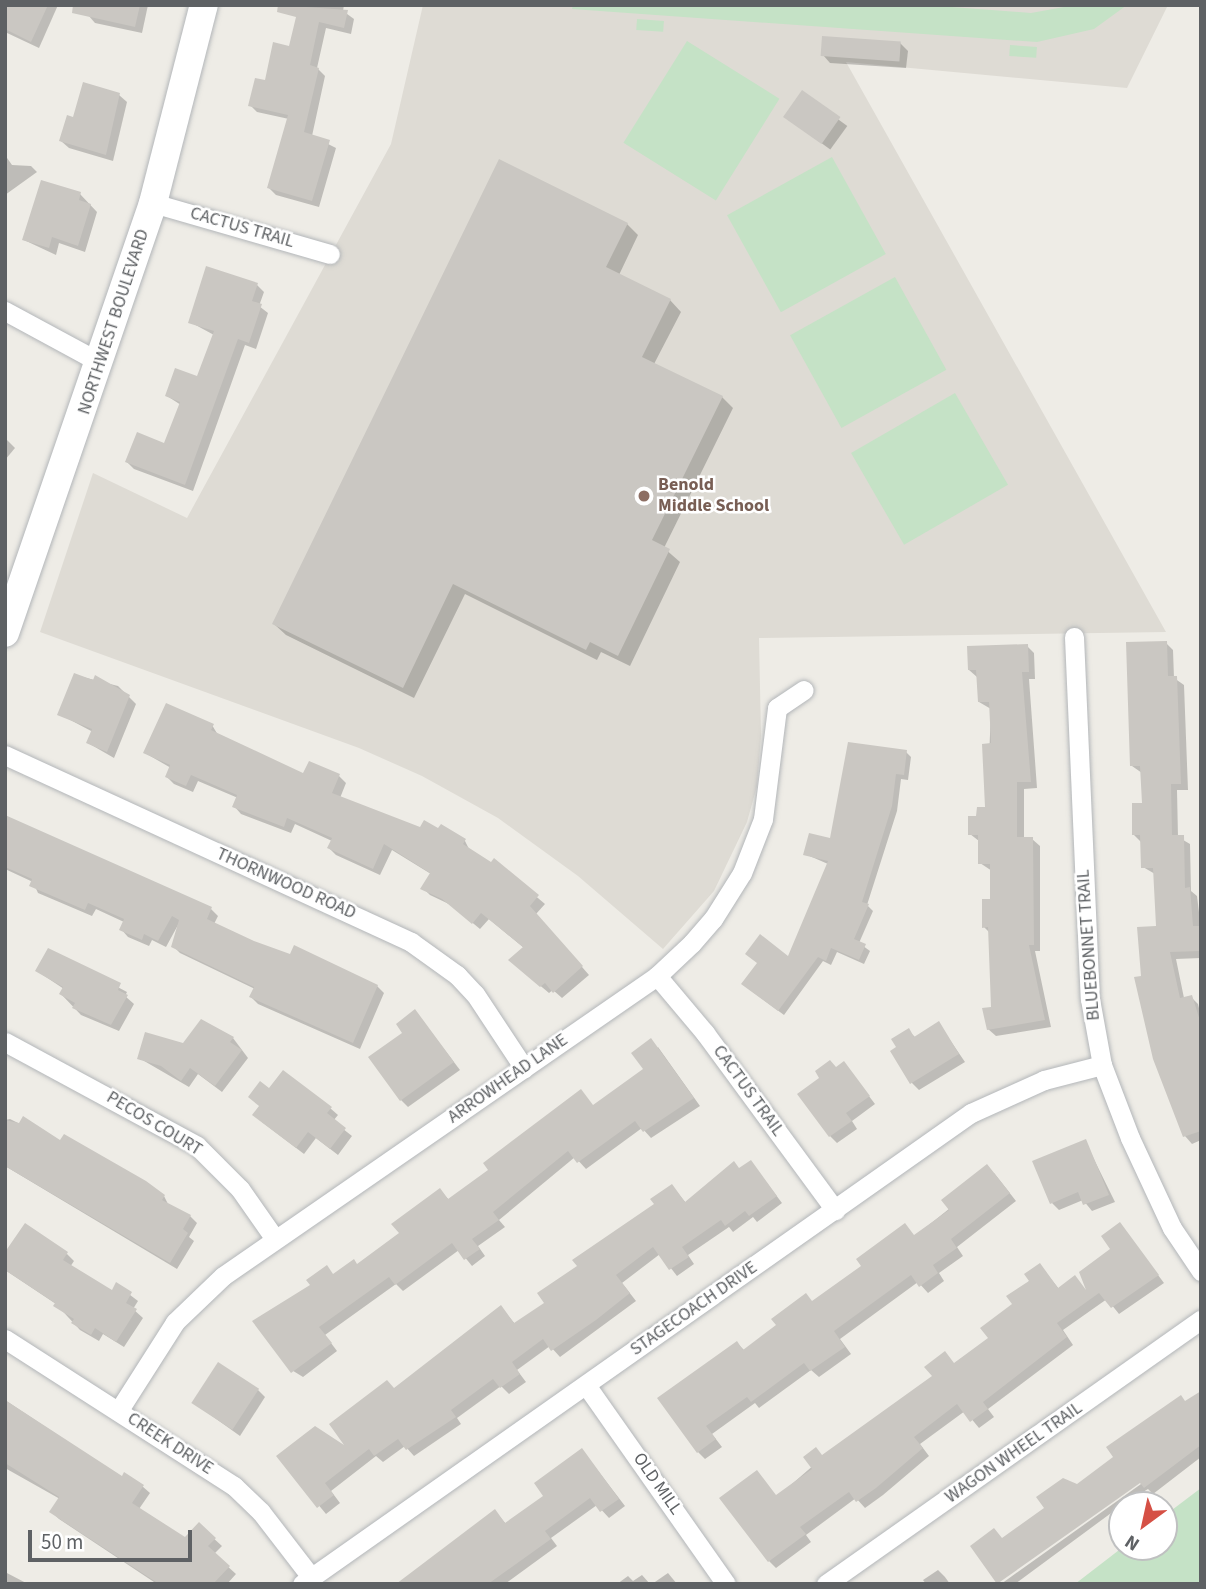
<!DOCTYPE html>
<html>
<head>
<meta charset="utf-8">
<style>
  body { margin:0 }
  #map { position:relative; width:1206px; height:1589px; overflow:hidden; background:#eeece6; font-family:"Source Sans 3",sans-serif }
  div>[style] { position:absolute }
  .education>* { inset:0; background:#dedbd4 }
  .green>* { inset:0; background:#c5e2c6; transform-origin:0 0 }
  .shadow>* { inset:0; background:#0003; transform-origin:0 0 }
  .building>* { inset:0; background:#cac7c2; transform-origin:0 0 }
  .roads { filter:drop-shadow(0 0 2px #b3b6b9) drop-shadow(0 0 2px #b3b6b9) }
  .street>* { height:19px; margin:-9.5px; padding:0 9.5px; transform-origin:9.5px; border-radius:9.5px; background:#fff }
  .secondary>* { height:28px; margin:-14px; padding:0 14px; transform-origin:14px; border-radius:14px; background:#fff }
  .dots>* { width:19px; height:19px; translate:-50% -50%; box-sizing:border-box; border:4px solid #fff; border-radius:50% }
  span { translate:-50% -50%; white-space:nowrap; text-align:center; line-height:1.15; -webkit-text-stroke:5px #fff; paint-order:stroke }
  .street-label { font-size:18px; color:#5e6164 }
  .education-label { font-size:18px; color:#785e54; font-weight:700 }
  .left { translate:0 -50%; text-align:left }
  .frame { position:absolute; inset:0; border:7px solid #5e6164; pointer-events:none }
  .north { position:absolute; left:1108px; top:1491px; width:70px; height:70px; box-sizing:border-box; background:#fff; border:2px solid #bfc0c1; border-radius:50%; rotate:213deg; font-size:19px; font-weight:700; line-height:28px; text-align:center; color:#5e6164 }
  .north::after { content:''; display:block; margin:auto; width:24px; height:32px; background:#d55045; clip-path:polygon(50% 0,100% 100%,50% 72%,0 100%) }
  .scale { position:absolute; left:28px; top:1530px; width:164px; height:32px; box-sizing:border-box; border:4px solid #5e6164; border-top:0; padding-left:9px; font-size:21px; line-height:24px; white-space:nowrap; color:#5e6164; -webkit-text-stroke:5px #fff; paint-order:stroke }
</style>
</head>
<body>
<div id="map">
  <div class="education">
    <div style="clip-path:polygon(423px 5px,1168px 5px,1127px 88px,846px 62px,1166px 632px,759px 638px,761px 736px,757px 786px,747px 822px,714px 891px,663px 949px,578px 876px,498px 818px,422px 776px,359px 748px,40px 632px,93px 473px,187px 518px,391px 144px)"></div>
  </div>
  <div class="green">
    <div style="clip-path:polygon(573px 5px,925px 5px,1031px 13px,1075px 5px,1127px 5px,1094px 29px,1037px 42px,572px 9px)"></div>
    <div style="left:637px;top:19px;width:27px;height:11px;rotate:4deg"></div>
    <div style="left:687px;top:41px;width:109px;height:120px;rotate:32deg"></div>
    <div style="left:1010px;top:45px;width:27px;height:11px;rotate:4deg"></div>
    <div style="left:832px;top:157px;width:111px;height:120px;rotate:61deg"></div>
    <div style="left:895px;top:277px;width:106px;height:120px;rotate:61deg"></div>
    <div style="left:955px;top:393px;width:106px;height:120px;rotate:60deg"></div>
    <div style="clip-path:polygon(1201px 1488px,1201px 1584px,1075px 1584px,1123px 1547px,1164px 1547px,1164px 1516px)"></div>
  </div>
  <div class="shadow">
    <div style="clip-path:polygon(5px 5px,58px 5px,39px 48px,5px 32px)"></div>
    <div style="clip-path:polygon(90px 5px,148px 5px,142px 33px,95px 23px,88px 15px)"></div>
    <div style="clip-path:polygon(300px 5px,344px 5px,343px 11px,354px 19px,351px 34px,326px 28px,317px 68px,325px 76px,312px 136px,336px 148px,319px 207px,276px 195px,269px 188px,289px 119px,257px 112px,250px 105px,291px 48px)"></div>
    <div style="clip-path:polygon(900px 43px,908px 51px,906px 68px,830px 63px,823px 55px)"></div>
    <div style="left:802px;top:93px;width:56px;height:29px;rotate:36deg"></div>
    <div style="clip-path:polygon(119px 95px,127px 102px,113px 161px,69px 148px,61px 141px,74px 119px)"></div>
    <div style="clip-path:polygon(5px 155px,12px 165px,31px 166px,37px 172px,5px 195px)"></div>
    <div style="clip-path:polygon(80px 194px,97px 212px,85px 252px,59px 243px,56px 255px,24px 240px)"></div>
    <div style="clip-path:polygon(627px 224px,638px 235px,619px 275px,670px 300px,681px 312px,654px 364px,722px 397px,733px 408px,664px 548px,680px 562px,630px 666px,601px 652px,597px 660px,465px 594px,414px 698px,286px 635px,274px 624px)"></div>
    <div style="clip-path:polygon(257px 285px,264px 292px,259px 306px,268px 313px,256px 349px,245px 345px,193px 491px,134px 469px,127px 462px,165px 445px,181px 405px,167px 396px,198px 378px,214px 335px,190px 322px)"></div>
    <div style="clip-path:polygon(5px 438px,15px 448px,5px 460px)"></div>
    <div style="clip-path:polygon(1166px 643px,1173px 650px,1174px 678px,1184px 685px,1188px 790px,1177px 790px,1178px 837px,1190px 844px,1191px 891px,1197px 896px,1201px 928px,1201px 958px,1176px 959px,1184px 998px,1191px 997px,1198px 1004px,1201px 1016px,1201px 1140px,1192px 1144px,1185px 1136px,1142px 977px,1158px 928px,1155px 874px,1143px 867px,1142px 843px,1134px 835px,1144px 805px,1142px 773px,1132px 766px)"></div>
    <div style="clip-path:polygon(1027px 646px,1034px 653px,1035px 679px,1029px 679px,1037px 788px,1024px 789px,1024px 839px,1032px 839px,1040px 846px,1040px 951px,1035px 951px,1051px 1027px,996px 1036px,988px 1029px,993px 1009px,990px 933px,984px 927px,992px 901px,992px 871px,980px 863px,979px 841px,970px 834px,987px 809px,991px 709px,979px 702px,977px 677px,969px 670px)"></div>
    <div style="clip-path:polygon(75px 675px,118px 686px,136px 704px,114px 758px,88px 743px,93px 732px,59px 714px)"></div>
    <div style="clip-path:polygon(212px 725px,218px 735px,304px 775px,339px 776px,346px 783px,340px 798px,421px 829px,465px 841px,470px 851px,491px 864px,494px 861px,545px 904px,536px 914px,589px 975px,562px 998px,553px 990px,549px 993px,518px 967px,524px 948px,489px 919px,480px 929px,451px 905px,430px 895px,423px 888px,431px 874px,392px 850px,380px 875px,336px 855px,329px 848px,332px 841px,295px 824px,291px 833px,241px 814px,234px 806px,238px 798px,198px 781px,193px 792px,174px 784px,167px 777px,171px 768px,145px 753px)"></div>
    <div style="clip-path:polygon(906px 752px,911px 757px,908px 780px,901px 779px,897px 811px,867px 905px,873px 911px,859px 943px,870px 951px,864px 964px,837px 952px,831px 965px,823px 961px,784px 1015px,749px 989px,789px 959px,828px 864px,805px 854px,832px 840px)"></div>
    <div style="clip-path:polygon(5px 817px,211px 909px,218px 916px,214px 924px,253px 942px,377px 986px,384px 993px,360px 1049px,258px 1004px,251px 997px,255px 989px,180px 953px,173px 946px,178px 925px,166px 947px,152px 940px,149px 946px,128px 937px,121px 929px,124px 922px,96px 909px,92px 916px,38px 893px,33px 882px,5px 869px)"></div>
    <div style="clip-path:polygon(48px 950px,127px 992px,125px 996px,134px 1004px,119px 1031px,81px 1015px,61px 994px,64px 989px,37px 971px)"></div>
    <div style="clip-path:polygon(415px 1011px,460px 1070px,408px 1107px,401px 1100px,405px 1033px)"></div>
    <div style="clip-path:polygon(939px 1024px,965px 1062px,919px 1090px,912px 1083px,909px 1031px,916px 1038px)"></div>
    <div style="clip-path:polygon(233px 1038px,248px 1058px,222px 1092px,198px 1074px,189px 1087px,139px 1058px)"></div>
    <div style="clip-path:polygon(658px 1047px,700px 1106px,651px 1138px,642px 1128px,586px 1169px,575px 1157px,499px 1220px,505px 1227px,478px 1246px,485px 1256px,472px 1266px,459px 1250px,403px 1291px,396px 1284px,325px 1335px,337px 1351px,303px 1377px,290px 1369px,335px 1276px,358px 1266px,401px 1234px,440px 1190px,449px 1200px,594px 1107px,646px 1070px)"></div>
    <div style="clip-path:polygon(844px 1063px,875px 1104px,852px 1121px,857px 1129px,837px 1143px,830px 1136px)"></div>
    <div style="clip-path:polygon(269px 1091px,330px 1108px,338px 1115px,333px 1121px,352px 1136px,338px 1155px,316px 1138px,304px 1154px,262px 1122px,261px 1107px)"></div>
    <div style="clip-path:polygon(10px 1119px,164px 1196px,169px 1206px,190px 1216px,197px 1223px,189px 1237px,194px 1241px,177px 1269px,5px 1166px,5px 1120px)"></div>
    <div style="clip-path:polygon(1085px 1141px,1115px 1202px,1092px 1211px,1083px 1200px,1059px 1210px,1052px 1203px)"></div>
    <div style="clip-path:polygon(751px 1162px,782px 1203px,757px 1222px,753px 1217px,733px 1232px,729px 1227px,688px 1255px,694px 1264px,677px 1276px,660px 1254px,622px 1283px,636px 1301px,560px 1357px,550px 1346px,517px 1370px,526px 1382px,509px 1394px,501px 1386px,457px 1418px,461px 1424px,414px 1456px,405px 1446px,383px 1462px,376px 1456px,331px 1491px,340px 1503px,326px 1514px,278px 1456px,350px 1451px,395px 1390px,501px 1307px,515px 1324px,546px 1303px,579px 1266px,657px 1205px,672px 1186px,686px 1203px)"></div>
    <div style="clip-path:polygon(994px 1173px,1016px 1201px,957px 1247px,963px 1256px,939px 1273px,944px 1281px,928px 1293px,918px 1282px,840px 1339px,851px 1354px,819px 1377px,811px 1370px,759px 1408px,755px 1403px,712px 1434px,722px 1447px,705px 1459px,698px 1452px,659px 1399px,737px 1343px,745px 1351px,915px 1236px)"></div>
    <div style="clip-path:polygon(1120px 1224px,1164px 1283px,1119px 1314px,1107px 1299px,1063px 1330px,1073px 1345px,988px 1409px,994px 1417px,979px 1428px,965px 1411px,920px 1444px,929px 1456px,883px 1495px,865px 1508px,856px 1498px,806px 1535px,811px 1542px,776px 1568px,769px 1561px,777px 1497px,823px 1457px,990px 1338px,1040px 1265px,1059px 1289px,1088px 1293px,1113px 1250px)"></div>
    <div style="clip-path:polygon(67px 1254px,74px 1261px,70px 1267px,112px 1293px,117px 1285px,138px 1301px,133px 1309px,143px 1318px,124px 1347px,103px 1334px,99px 1341px,80px 1330px,56px 1304px,5px 1270px)"></div>
    <div style="clip-path:polygon(258px 1390px,265px 1397px,240px 1436px,194px 1403px)"></div>
    <div style="clip-path:polygon(1201px 1393px,1201px 1457px,1153px 1494px,1148px 1489px,1122px 1505px,1015px 1584px,1001px 1584px,1148px 1479px,1003px 1540px)"></div>
    <div style="clip-path:polygon(5px 1400px,122px 1478px,142px 1486px,150px 1493px,139px 1509px,186px 1540px,199px 1525px,222px 1546px,214px 1554px,236px 1574px,227px 1584px,157px 1584px,59px 1519px,52px 1512px,60px 1499px,5px 1468px)"></div>
    <div style="clip-path:polygon(582px 1450px,625px 1506px,609px 1518px,597px 1505px,551px 1538px,557px 1546px,505px 1584px,398px 1584px,495px 1511px,506px 1524px,545px 1496px)"></div>
    <div style="clip-path:polygon(938px 1570px,945px 1577px,950px 1584px,926px 1584px,923px 1580px)"></div>
    <div style="clip-path:polygon(5px 1572px,28px 1584px,5px 1584px)"></div>
    <div style="clip-path:polygon(668px 1573px,677px 1584px,652px 1584px)"></div>
    <div style="clip-path:polygon(642px 1575px,650px 1584px,617px 1584px,628px 1576px,633px 1581px)"></div>
  </div>
  <div class="building">
    <div style="clip-path:polygon(5px 5px,48px 5px,31px 42px,5px 29px)"></div>
    <div style="clip-path:polygon(73px 5px,140px 5px,135px 27px,72px 13px)"></div>
    <div style="clip-path:polygon(278px 5px,348px 10px,344px 28px,319px 22px,310px 65px,319px 68px,304px 132px,330px 140px,312px 201px,267px 188px,288px 115px,248px 106px,255px 78px,265px 80px,273px 42px,289px 46px,296px 17px,277px 12px)"></div>
    <div style="left:822px;top:36px;width:79px;height:20px;rotate:4deg"></div>
    <div style="clip-path:polygon(83px 82px,120px 93px,106px 155px,59px 141px,67px 115px,73px 117px)"></div>
    <div style="left:802px;top:90px;width:47px;height:33px;rotate:35deg"></div>
    <div style="clip-path:polygon(499px 159px,628px 223px,606px 267px,671px 299px,642px 357px,723px 396px,652px 540px,670px 549px,618px 656px,590px 642px,586px 650px,453px 584px,403px 688px,272px 624px)"></div>
    <div style="clip-path:polygon(41px 180px,81px 192px,79px 200px,91px 204px,78px 246px,52px 237px,49px 248px,22px 240px)"></div>
    <div style="clip-path:polygon(206px 266px,258px 283px,252px 301px,262px 304px,249px 343px,238px 339px,185px 485px,125px 462px,137px 432px,164px 443px,180px 402px,165px 396px,175px 368px,197px 376px,214px 331px,188px 323px)"></div>
    <div style="clip-path:polygon(1167px 641px,1168px 676px,1177px 676px,1181px 784px,1171px 784px,1172px 835px,1184px 835px,1185px 888px,1190px 887px,1193px 926px,1201px 926px,1201px 951px,1170px 952px,1180px 998px,1192px 995px,1201px 1024px,1201px 1131px,1183px 1137px,1153px 1059px,1134px 977px,1141px 976px,1137px 927px,1156px 926px,1153px 868px,1141px 868px,1140px 835px,1132px 835px,1132px 803px,1142px 803px,1140px 766px,1130px 766px,1126px 642px)"></div>
    <div style="clip-path:polygon(1028px 644px,1029px 672px,1022px 672px,1031px 782px,1017px 782px,1017px 837px,1033px 837px,1034px 945px,1029px 945px,1045px 1020px,987px 1030px,982px 1008px,991px 1007px,988px 927px,982px 928px,982px 899px,990px 899px,990px 864px,978px 864px,978px 835px,968px 835px,968px 816px,976px 816px,977px 807px,985px 807px,982px 744px,991px 743px,989px 702px,978px 702px,976px 670px,968px 670px,967px 646px)"></div>
    <div style="clip-path:polygon(74px 673px,93px 680px,95px 675px,130px 695px,107px 752px,86px 743px,92px 729px,57px 715px)"></div>
    <div style="clip-path:polygon(166px 703px,214px 724px,211px 730px,303px 773px,309px 761px,340px 774px,332px 793px,420px 827px,424px 820px,438px 828px,441px 824px,466px 839px,463px 844px,491px 862px,494px 858px,539px 895px,530px 906px,583px 966px,553px 993px,545px 983px,540px 987px,508px 960px,523px 947px,481px 913px,472px 924px,442px 899px,420px 889px,430px 873px,384px 844px,373px 869px,327px 848px,332px 838px,287px 818px,284px 827px,232px 807px,237px 795px,191px 775px,186px 786px,165px 777px,170px 765px,143px 753px)"></div>
    <div style="clip-path:polygon(848px 742px,907px 750px,904px 775px,896px 774px,892px 806px,862px 902px,869px 904px,854px 939px,866px 944px,859px 960px,831px 948px,826px 961px,818px 957px,778px 1011px,741px 984px,757px 963px,745px 954px,760px 934px,788px 956px,828px 861px,803px 855px,809px 833px,830px 838px)"></div>
    <div style="clip-path:polygon(5px 815px,212px 907px,207px 919px,254px 941px,290px 954px,294px 945px,378px 985px,353px 1043px,249px 997px,254px 987px,171px 947px,179px 920px,172px 916px,158px 941px,144px 934px,142px 940px,119px 930px,124px 919px,88px 903px,85px 910px,29px 886px,32px 879px,5px 867px)"></div>
    <div style="clip-path:polygon(48px 948px,121px 983px,118px 990px,128px 995px,111px 1025px,72px 1008px,75px 1003px,59px 994px,63px 987px,35px 971px)"></div>
    <div style="clip-path:polygon(415px 1009px,454px 1062px,400px 1101px,368px 1057px,402px 1033px,396px 1024px)"></div>
    <div style="clip-path:polygon(201px 1019px,234px 1037px,230px 1042px,242px 1050px,215px 1086px,190px 1068px,181px 1081px,161px 1066px,137px 1059px,145px 1032px,183px 1043px)"></div>
    <div style="clip-path:polygon(939px 1021px,959px 1054px,910px 1084px,890px 1051px,896px 1047px,891px 1039px,909px 1028px,914px 1037px)"></div>
    <div style="clip-path:polygon(651px 1038px,694px 1098px,643px 1132px,635px 1121px,577px 1163px,568px 1151px,493px 1212px,499px 1220px,472px 1239px,480px 1249px,464px 1260px,452px 1243px,395px 1285px,389px 1277px,319px 1327px,332px 1343px,291px 1373px,252px 1321px,310px 1285px,306px 1280px,327px 1265px,333px 1274px,354px 1259px,357px 1264px,399px 1233px,391px 1224px,440px 1188px,448px 1199px,488px 1170px,483px 1163px,581px 1089px,593px 1105px,643px 1069px,631px 1053px)"></div>
    <div style="clip-path:polygon(830px 1060px,836px 1067px,844px 1061px,870px 1096px,846px 1113px,852px 1121px,829px 1137px,797px 1094px,819px 1078px,815px 1071px)"></div>
    <div style="clip-path:polygon(283px 1070px,332px 1107px,327px 1113px,346px 1128px,330px 1149px,308px 1132px,296px 1148px,252px 1115px,259px 1106px,248px 1097px,260px 1081px,269px 1088px)"></div>
    <div style="clip-path:polygon(23px 1116px,60px 1140px,64px 1134px,146px 1181px,165px 1195px,162px 1200px,191px 1215px,183px 1229px,188px 1233px,170px 1263px,5px 1166px,5px 1120px,19px 1123px)"></div>
    <div style="clip-path:polygon(1086px 1139px,1109px 1195px,1083px 1205px,1078px 1192px,1050px 1204px,1032px 1161px)"></div>
    <div style="clip-path:polygon(751px 1160px,777px 1196px,749px 1216px,745px 1211px,725px 1226px,721px 1220px,682px 1247px,689px 1257px,669px 1270px,653px 1247px,616px 1275px,630px 1293px,596px 1320px,551px 1351px,543px 1339px,512px 1362px,520px 1374px,500px 1388px,493px 1379px,451px 1410px,456px 1417px,406px 1450px,398px 1439px,374px 1456px,369px 1449px,325px 1483px,334px 1495px,317px 1508px,276px 1456px,315px 1426px,344px 1445px,329px 1424px,387px 1380px,394px 1388px,501px 1305px,514px 1323px,544px 1303px,537px 1293px,577px 1266px,572px 1260px,654px 1204px,650px 1199px,672px 1184px,685px 1202px,734px 1161px,739px 1168px)"></div>
    <div style="clip-path:polygon(987px 1164px,1010px 1193px,951px 1239px,957px 1248px,933px 1265px,938px 1273px,919px 1287px,911px 1275px,834px 1331px,845px 1347px,810px 1371px,804px 1363px,751px 1402px,747px 1397px,706px 1426px,716px 1439px,697px 1453px,657px 1398px,737px 1341px,743px 1350px,776px 1325px,771px 1319px,806px 1293px,812px 1301px,861px 1266px,856px 1259px,905px 1223px,914px 1235px,949px 1210px,941px 1200px)"></div>
    <div style="clip-path:polygon(1120px 1222px,1159px 1275px,1111px 1308px,1099px 1293px,1057px 1323px,1067px 1337px,983px 1402px,988px 1409px,970px 1422px,957px 1404px,914px 1437px,923px 1448px,876px 1488px,856px 1502px,849px 1492px,800px 1527px,806px 1534px,768px 1562px,719px 1498px,757px 1470px,776px 1495px,812px 1469px,803px 1457px,816px 1447px,822px 1455px,932px 1376px,924px 1367px,945px 1351px,954px 1363px,988px 1338px,980px 1328px,1012px 1304px,1006px 1296px,1029px 1281px,1024px 1274px,1040px 1263px,1058px 1288px,1075px 1275px,1086px 1290px,1079px 1272px,1110px 1249px,1101px 1236px)"></div>
    <div style="clip-path:polygon(25px 1223px,68px 1252px,63px 1260px,112px 1290px,116px 1282px,132px 1292px,126px 1303px,137px 1309px,116px 1342px,95px 1328px,91px 1335px,71px 1323px,74px 1319px,53px 1306px,55px 1303px,5px 1270px,5px 1252px)"></div>
    <div style="left:218px;top:1362px;width:49px;height:49px;rotate:33deg"></div>
    <div style="clip-path:polygon(1201px 1391px,1201px 1445px,1144px 1488px,1140px 1483px,997px 1584px,970px 1546px,994px 1528px,1002px 1538px,1044px 1508px,1036px 1497px,1063px 1478px,1077px 1484px,1113px 1457px,1106px 1447px,1181px 1395px,1185px 1401px)"></div>
    <div style="clip-path:polygon(5px 1400px,122px 1476px,124px 1472px,144px 1485px,132px 1503px,185px 1537px,199px 1522px,216px 1538px,208px 1546px,230px 1566px,213px 1584px,159px 1584px,49px 1512px,59px 1497px,5px 1463px)"></div>
    <div style="clip-path:polygon(582px 1448px,619px 1499px,600px 1512px,590px 1498px,545px 1531px,551px 1539px,488px 1584px,396px 1584px,495px 1509px,505px 1523px,543px 1496px,534px 1483px)"></div>
  </div>
  <div class="roads">
    <div class="street">
      <div style="left:153px;top:203px;width:184px;rotate:16.1deg"></div>
      <div style="left:5px;top:311px;width:109px;rotate:28.4deg"></div>
      <div style="left:1074px;top:637px;width:362px;rotate:87.5deg"></div>
      <div style="left:1090px;top:999px;width:67px;rotate:79.7deg"></div>
      <div style="left:1102px;top:1065px;width:78px;rotate:69deg"></div>
      <div style="left:1130px;top:1138px;width:99px;rotate:65deg"></div>
      <div style="left:1172px;top:1228px;width:52px;rotate:56deg"></div>
      <div style="left:5px;top:755px;width:447px;rotate:24.7deg"></div>
      <div style="left:411px;top:942px;width:57px;rotate:35.7deg"></div>
      <div style="left:457px;top:975px;width:26px;rotate:47deg"></div>
      <div style="left:475px;top:994px;width:89px;rotate:56.5deg"></div>
      <div style="left:657px;top:976px;width:75px;rotate:49.9deg"></div>
      <div style="left:705px;top:1033px;width:220px;rotate:53.7deg"></div>
      <div style="left:5px;top:1042px;width:218px;rotate:28.4deg"></div>
      <div style="left:197px;top:1146px;width:61px;rotate:45deg"></div>
      <div style="left:240px;top:1189px;width:61px;rotate:55deg"></div>
      <div style="left:5px;top:1339px;width:272px;rotate:32.7deg"></div>
      <div style="left:234px;top:1486px;width:37px;rotate:44deg"></div>
      <div style="left:261px;top:1512px;width:82px;rotate:52.4deg"></div>
      <div style="left:586px;top:1385px;width:243px;rotate:54.9deg"></div>
      <div style="left:119px;top:1410px;width:104px;rotate:-57.5deg"></div>
      <div style="left:175px;top:1322px;width:66px;rotate:-43.8deg"></div>
      <div style="left:223px;top:1276px;width:528px;rotate:-34.65deg"></div>
      <div style="left:657px;top:976px;width:48px;rotate:-43.3deg"></div>
      <div style="left:692px;top:943px;width:32px;rotate:-49deg"></div>
      <div style="left:713px;top:919px;width:54px;rotate:-57.8deg"></div>
      <div style="left:742px;top:873px;width:58px;rotate:-68.7deg"></div>
      <div style="left:763px;top:819px;width:112px;rotate:-82.8deg"></div>
      <div style="left:777px;top:708px;width:32px;rotate:-34deg"></div>
      <div style="left:302px;top:1584px;width:818px;rotate:-35.15deg"></div>
      <div style="left:971px;top:1113px;width:80px;rotate:-24.3deg"></div>
      <div style="left:1044px;top:1080px;width:60px;rotate:-14.5deg"></div>
      <div style="left:826px;top:1584px;width:459px;rotate:-35.2deg"></div>
    </div>
    <div class="secondary">
      <div style="left:5px;top:633px;width:455px;rotate:-71deg"></div>
      <div style="left:153px;top:203px;width:204px;rotate:-75.6deg"></div>
    </div>
  </div>
  <div class="dots">
    <div style="left:644px;top:496px;background:#8d6e63"></div>
  </div>
  <div class="street-label">
    <span style="left:242px;top:228px;rotate:16deg">CACTUS TRAIL</span>
    <span style="left:114px;top:322px;rotate:-72deg">NORTHWEST BOULEVARD</span>
    <span style="left:286px;top:884px;rotate:24deg">THORNWOOD ROAD</span>
    <span style="left:1089px;top:945px;rotate:-94deg">BLUEBONNET TRAIL</span>
    <span style="left:508px;top:1079px;rotate:-35deg">ARROWHEAD LANE</span>
    <span style="left:748px;top:1091px;rotate:54deg">CACTUS TRAIL</span>
    <span style="left:154px;top:1124px;rotate:31deg">PECOS COURT</span>
    <span style="left:694px;top:1309px;rotate:-35deg">STAGECOACH DRIVE</span>
    <span style="left:170px;top:1444px;rotate:33deg">CREEK DRIVE</span>
    <span style="left:1014px;top:1453px;rotate:-35deg">WAGON WHEEL TRAIL</span>
    <span style="left:657px;top:1484px;rotate:55deg">OLD MILL</span>
  </div>
  <div class="education-label">
    <span class="left" style="left:658px;top:496px">Benold<br>Middle School</span>
  </div>
  <div class="frame"></div>
  <div class="north">N</div>
  <div class="scale">50 m</div>
</div>
</body>
</html>
